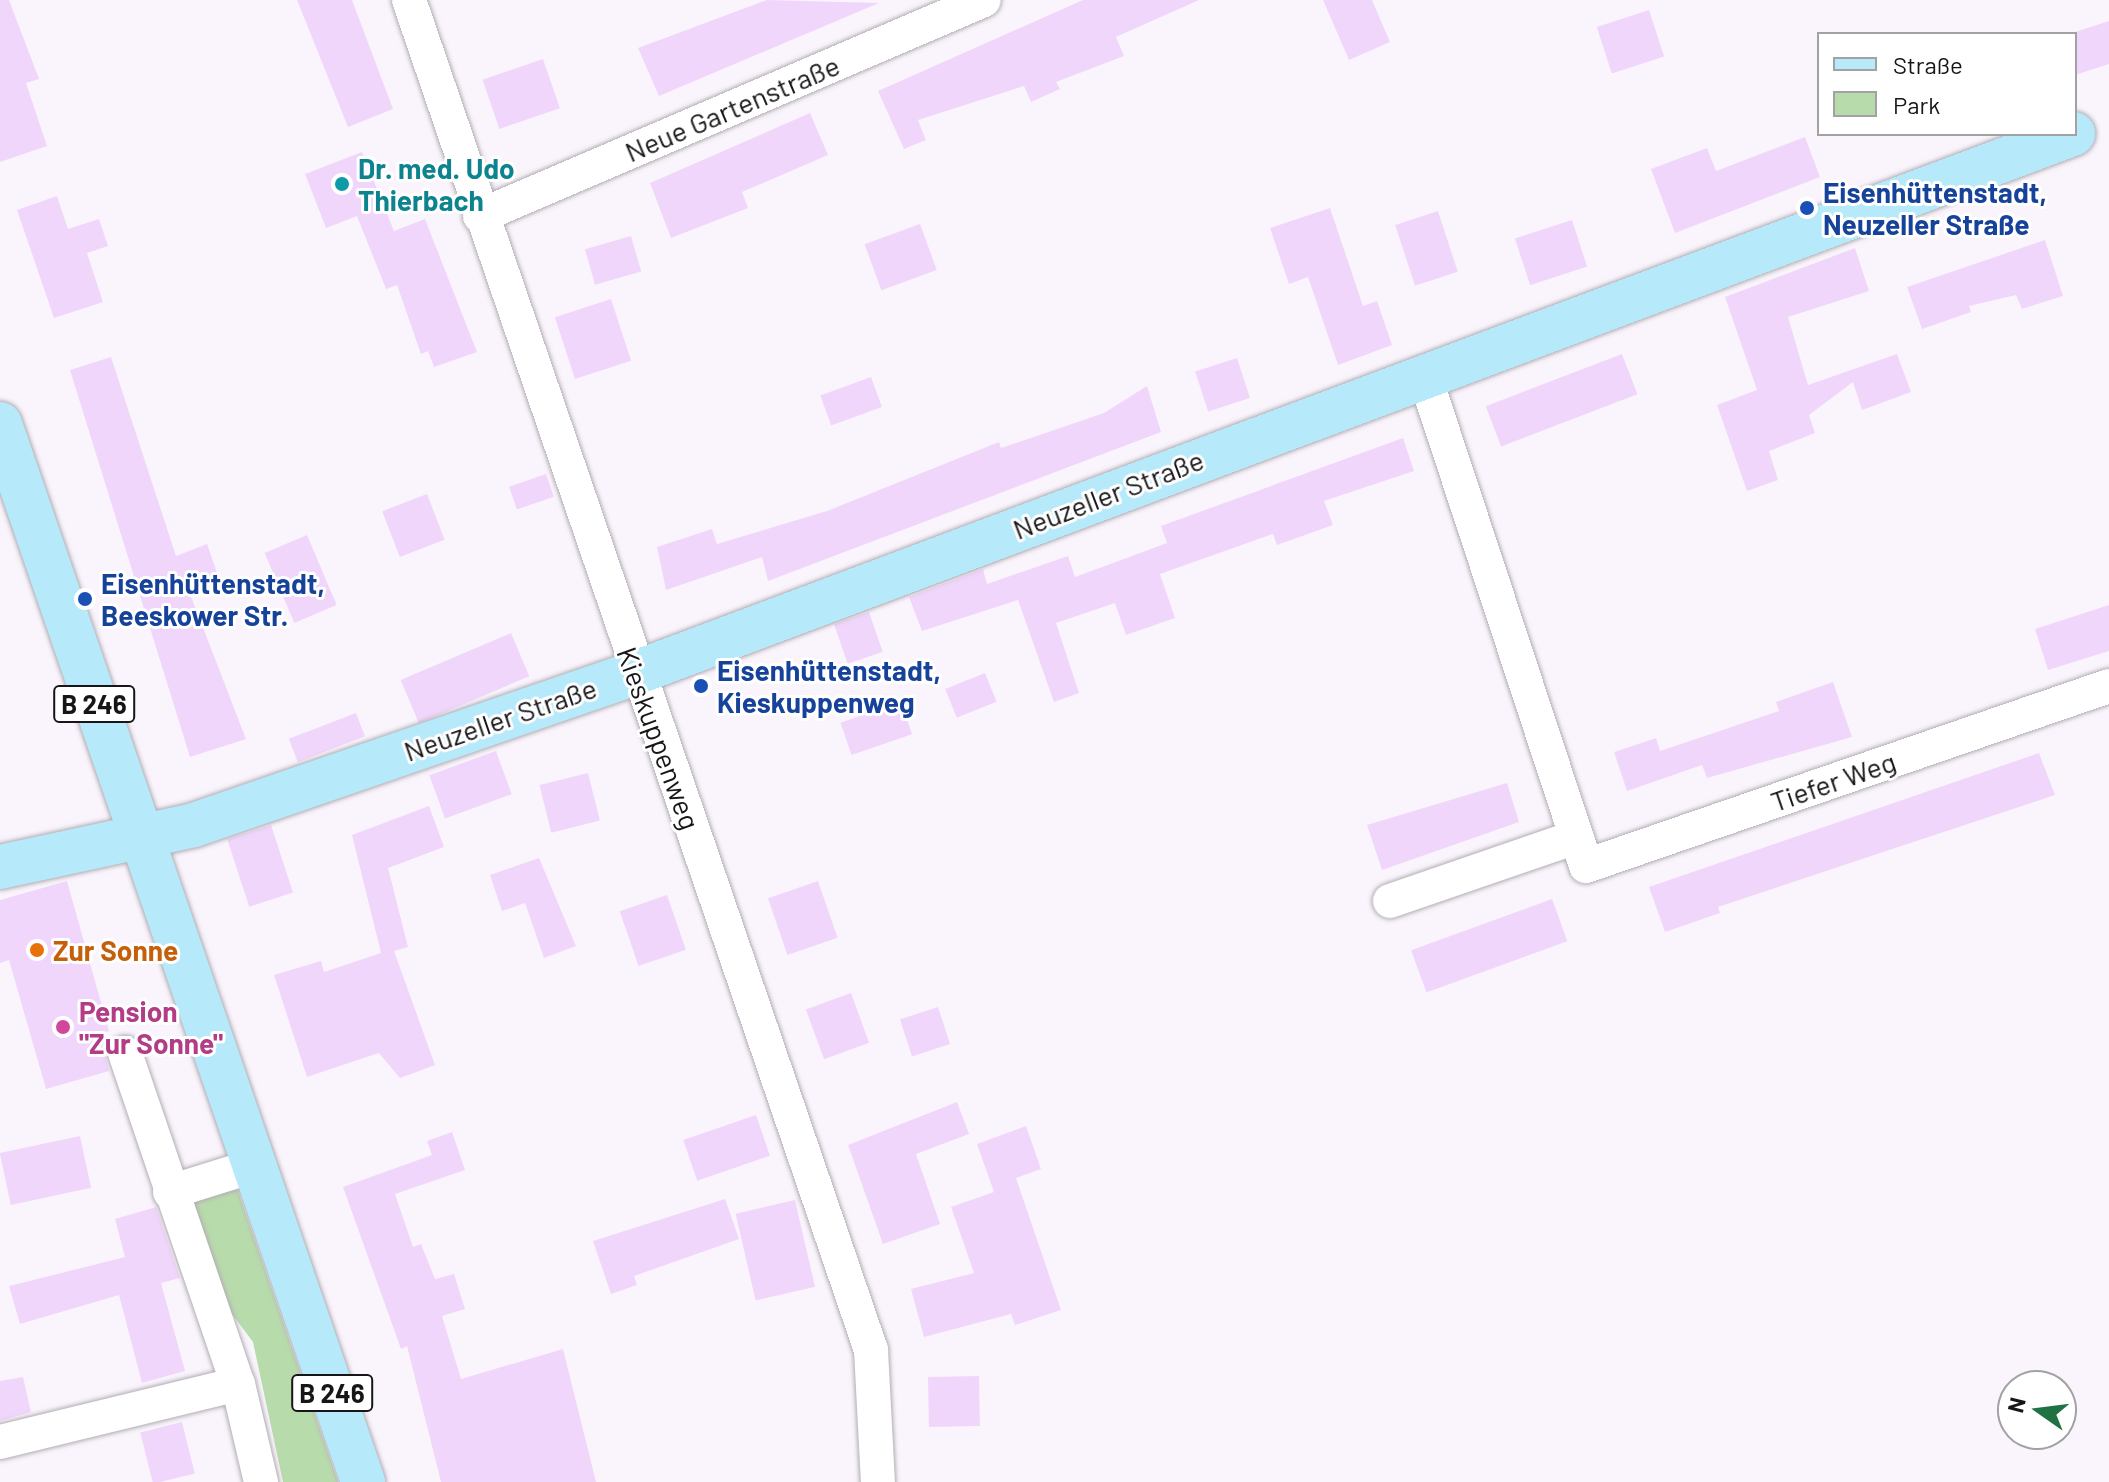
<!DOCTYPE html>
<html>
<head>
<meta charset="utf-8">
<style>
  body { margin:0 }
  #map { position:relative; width:2109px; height:1482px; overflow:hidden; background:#faf5fc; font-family:Barlow,sans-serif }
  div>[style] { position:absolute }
  .green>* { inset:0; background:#b8dbac }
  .building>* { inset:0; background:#f1d6fb; transform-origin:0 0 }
  .roads { filter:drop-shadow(0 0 2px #b2adb4) drop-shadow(0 0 2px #b2adb4) }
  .minor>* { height:34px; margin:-17px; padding:0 17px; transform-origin:17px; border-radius:17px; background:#fff }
  .major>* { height:44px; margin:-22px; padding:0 22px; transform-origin:22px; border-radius:22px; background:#b6e9fa }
  .dots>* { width:22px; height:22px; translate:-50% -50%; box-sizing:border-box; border:4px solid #fff; border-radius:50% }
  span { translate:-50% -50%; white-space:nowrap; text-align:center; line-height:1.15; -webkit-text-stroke:6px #fff; paint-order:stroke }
  .shield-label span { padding:2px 6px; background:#fff; border:2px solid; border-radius:6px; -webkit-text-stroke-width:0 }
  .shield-label { font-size:26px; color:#171518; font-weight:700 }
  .street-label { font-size:28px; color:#171518 }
  .culture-label { font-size:28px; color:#0d838f; font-weight:700 }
  .left { translate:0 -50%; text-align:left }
  .transit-label { font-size:28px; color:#164399; font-weight:700 }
  .food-label { font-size:28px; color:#c56008; font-weight:700 }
  .hotel-label { font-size:28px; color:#b23c85; font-weight:700 }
  .legend { position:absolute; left:1817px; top:32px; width:260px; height:104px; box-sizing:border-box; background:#fff; border:2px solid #a2a1a3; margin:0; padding:10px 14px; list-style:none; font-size:24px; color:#171518 }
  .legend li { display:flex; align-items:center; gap:16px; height:40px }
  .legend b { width:40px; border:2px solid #a2a1a3 }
  .north { position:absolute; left:1997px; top:1370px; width:80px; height:80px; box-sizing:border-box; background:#fff; border:2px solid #a2a1a3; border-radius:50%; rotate:284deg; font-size:22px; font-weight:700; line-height:32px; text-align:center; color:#171518 }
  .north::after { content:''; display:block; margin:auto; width:28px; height:36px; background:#207243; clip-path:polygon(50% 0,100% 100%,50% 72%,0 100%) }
</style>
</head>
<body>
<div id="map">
  <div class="green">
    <div style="clip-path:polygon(229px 1186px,238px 1191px,338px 1482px,283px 1482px,253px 1342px,226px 1306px,193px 1199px)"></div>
  </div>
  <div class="building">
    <div style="clip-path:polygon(0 0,9px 0,39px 79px,26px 83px,47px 146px,0 162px)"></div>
    <div style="clip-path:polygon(297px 0,352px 0,393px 109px,348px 127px)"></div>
    <div style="clip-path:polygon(767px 0,879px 3px,659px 96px,638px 48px)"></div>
    <div style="clip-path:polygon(1083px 0,1199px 0,1116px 37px,1124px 56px,1056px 82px,1060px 89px,1031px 102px,1024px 86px,918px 120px,926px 140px,904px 149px,878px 91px)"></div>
    <div style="clip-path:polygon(1323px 0,1372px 0,1390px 42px,1349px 60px)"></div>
    <div style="left:1649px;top:10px;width:49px;height:55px;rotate:72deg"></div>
    <div style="clip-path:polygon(2109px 21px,2109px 64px,2075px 75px,2075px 32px)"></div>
    <div style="left:543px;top:59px;width:52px;height:64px;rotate:71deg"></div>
    <div style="clip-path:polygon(810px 113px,828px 155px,742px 192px,748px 208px,671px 238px,650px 183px)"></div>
    <div style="clip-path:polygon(1805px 137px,1820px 177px,1675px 233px,1651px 169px,1707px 148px,1716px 171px)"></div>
    <div style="clip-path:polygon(362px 152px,394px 231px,425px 219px,477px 352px,434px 367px,428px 351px,421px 354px,397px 285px,386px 289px,357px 216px,326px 228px,305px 174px)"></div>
    <div style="clip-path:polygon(57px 196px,68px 229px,99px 219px,108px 246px,87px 253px,103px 302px,54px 318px,17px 210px)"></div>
    <div style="clip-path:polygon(1330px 208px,1363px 306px,1377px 301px,1392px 345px,1338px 365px,1308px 277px,1289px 284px,1270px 228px)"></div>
    <div style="left:1438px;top:211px;width:64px;height:45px;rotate:72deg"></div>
    <div style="left:1572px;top:220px;width:49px;height:60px;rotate:72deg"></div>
    <div style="left:920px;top:224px;width:49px;height:59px;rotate:70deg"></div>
    <div style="left:631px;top:236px;width:37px;height:48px;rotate:74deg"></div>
    <div style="clip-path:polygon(2045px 240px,2063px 296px,2022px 309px,2016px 295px,1969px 306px,1971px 312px,1922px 329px,1907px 287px)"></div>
    <div style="clip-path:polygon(1855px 248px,1869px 291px,1788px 317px,1808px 385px,1897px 354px,1911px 392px,1862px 410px,1853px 382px,1809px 415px,1815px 433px,1769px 451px,1778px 480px,1747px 491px,1717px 405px,1757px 390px,1725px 297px)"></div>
    <div style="left:611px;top:299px;width:65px;height:59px;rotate:72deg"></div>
    <div style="left:1622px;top:354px;width:43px;height:146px;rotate:69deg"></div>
    <div style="clip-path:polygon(111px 357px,176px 556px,207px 544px,220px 581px,190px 594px,246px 739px,190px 757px,70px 370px)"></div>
    <div style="left:1237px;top:358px;width:42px;height:44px;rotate:72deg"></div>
    <div style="left:871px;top:377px;width:32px;height:54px;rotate:70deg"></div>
    <div style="clip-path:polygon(1147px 386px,1161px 432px,768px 581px,762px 557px,666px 590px,657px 547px,712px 529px,717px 544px,827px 511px,999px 442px,1001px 448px,1104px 413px)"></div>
    <div style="clip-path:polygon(1403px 438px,1414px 471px,1324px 501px,1333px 525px,1277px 545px,1273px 534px,1160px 574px,1175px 618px,1126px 635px,1115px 603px,1056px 623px,1079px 693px,1054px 702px,1018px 600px,922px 631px,909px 597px,983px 569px,987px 584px,1068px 556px,1075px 577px,1167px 543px,1161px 526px)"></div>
    <div style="left:546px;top:474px;width:24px;height:39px;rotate:71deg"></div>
    <div style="left:427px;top:494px;width:49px;height:48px;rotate:69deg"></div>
    <div style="left:307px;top:535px;width:76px;height:46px;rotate:67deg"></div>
    <div style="clip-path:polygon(2109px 605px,2109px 651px,2048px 670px,2035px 629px)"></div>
    <div style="left:869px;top:612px;width:42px;height:37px;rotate:71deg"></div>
    <div style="left:511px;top:633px;width:47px;height:120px;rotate:67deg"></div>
    <div style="left:985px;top:673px;width:31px;height:43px;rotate:68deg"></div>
    <div style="clip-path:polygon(1833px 682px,1852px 737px,1707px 778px,1702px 765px,1627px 791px,1614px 752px,1656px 738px,1660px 751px,1779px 711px,1776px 702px)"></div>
    <div style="left:901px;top:702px;width:34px;height:64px;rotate:71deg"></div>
    <div style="left:356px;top:713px;width:25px;height:72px;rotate:69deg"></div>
    <div style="left:496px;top:751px;width:46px;height:71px;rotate:70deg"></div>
    <div style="clip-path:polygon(2039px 753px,2055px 795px,1718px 907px,1720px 913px,1665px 932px,1649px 887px)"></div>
    <div style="left:588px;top:773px;width:49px;height:50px;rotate:76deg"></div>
    <div style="clip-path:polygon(1507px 783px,1519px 822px,1382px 870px,1367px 825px)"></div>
    <div style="clip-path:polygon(429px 806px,444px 847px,388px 868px,408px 947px,394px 951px,435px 1065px,400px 1078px,379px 1053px,307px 1077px,274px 975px,321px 961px,324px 972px,381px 953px,352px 835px)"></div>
    <div style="left:271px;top:825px;width:71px;height:46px;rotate:72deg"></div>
    <div style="clip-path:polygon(539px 858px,576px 946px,544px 958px,525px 903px,502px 911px,490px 875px)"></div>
    <div style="clip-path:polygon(67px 881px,109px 1031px,99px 1034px,109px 1071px,46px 1089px,9px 960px,0 963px,0 900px)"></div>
    <div style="left:818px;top:881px;width:60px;height:53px;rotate:71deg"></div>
    <div style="left:667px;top:895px;width:58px;height:50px;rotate:71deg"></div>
    <div style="left:1552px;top:899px;width:45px;height:150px;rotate:70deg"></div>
    <div style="left:851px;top:993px;width:53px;height:48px;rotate:70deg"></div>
    <div style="left:938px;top:1007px;width:39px;height:40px;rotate:72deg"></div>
    <div style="clip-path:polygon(957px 1102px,969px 1134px,916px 1154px,940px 1224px,883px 1244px,848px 1145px)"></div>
    <div style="left:756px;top:1115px;width:43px;height:77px;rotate:71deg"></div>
    <div style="clip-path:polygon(1026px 1126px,1041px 1169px,1016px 1178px,1061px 1310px,1015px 1325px,1011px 1314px,924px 1337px,911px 1289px,974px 1273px,951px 1207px,994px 1192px,977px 1144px)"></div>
    <div style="clip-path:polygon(452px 1132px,465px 1170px,395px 1194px,413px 1247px,421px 1244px,435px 1279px,454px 1274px,465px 1309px,442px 1316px,461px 1379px,563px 1349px,596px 1482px,441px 1482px,407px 1346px,401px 1349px,343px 1187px,432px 1155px,427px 1141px)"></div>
    <div style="left:80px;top:1136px;width:53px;height:82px;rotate:78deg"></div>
    <div style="clip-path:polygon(725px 1199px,739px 1239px,634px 1276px,637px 1285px,611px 1294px,593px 1241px)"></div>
    <div style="left:795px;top:1200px;width:89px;height:61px;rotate:77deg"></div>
    <div style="clip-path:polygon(156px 1207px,180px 1278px,161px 1283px,185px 1371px,142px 1383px,119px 1295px,20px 1324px,9px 1286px,125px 1257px,115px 1219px)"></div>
    <div style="left:979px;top:1376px;width:50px;height:51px;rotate:89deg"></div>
    <div style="clip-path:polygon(23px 1377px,31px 1412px,0 1421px,0 1381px)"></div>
    <div style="left:182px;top:1422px;width:53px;height:43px;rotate:76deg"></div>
  </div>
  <div class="roads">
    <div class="minor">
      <div style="left:409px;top:0;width:1427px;rotate:71.11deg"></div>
      <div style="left:871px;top:1350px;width:132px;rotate:87deg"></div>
      <div style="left:480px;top:216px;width:548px;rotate:-23.2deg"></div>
      <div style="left:1424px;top:374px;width:518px;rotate:71.77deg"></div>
      <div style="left:1586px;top:866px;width:553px;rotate:-18.99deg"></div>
      <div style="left:1390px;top:901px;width:197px;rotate:-19deg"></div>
      <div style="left:125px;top:1053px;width:350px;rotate:71.2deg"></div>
      <div style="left:238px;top:1384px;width:101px;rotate:76.8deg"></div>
      <div style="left:170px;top:1192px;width:87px;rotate:-17.4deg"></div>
      <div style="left:0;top:1442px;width:245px;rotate:-13.7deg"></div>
    </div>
    <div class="major">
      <div style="left:0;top:424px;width:1119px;rotate:71.06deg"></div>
      <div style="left:0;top:867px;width:198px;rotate:-12.2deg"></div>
      <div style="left:194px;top:825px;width:466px;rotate:-19deg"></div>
      <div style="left:635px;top:673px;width:1536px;rotate:-20.55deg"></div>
    </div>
  </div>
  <div class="dots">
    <div style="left:342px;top:184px;background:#0f9aa8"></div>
    <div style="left:1807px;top:208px;background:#1a4fb4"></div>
    <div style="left:85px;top:599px;background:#1a4fb4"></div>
    <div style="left:701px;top:686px;background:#1a4fb4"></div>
    <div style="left:37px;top:950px;background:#e8710a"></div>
    <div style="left:63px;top:1027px;background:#d1479c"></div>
  </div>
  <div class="shield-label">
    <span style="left:94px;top:704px">B 246</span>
    <span style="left:332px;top:1393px">B 246</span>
  </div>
  <div class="street-label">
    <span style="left:732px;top:108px;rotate:-23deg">Neue Gartenstraße</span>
    <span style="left:1108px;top:494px;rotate:-21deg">Neuzeller Straße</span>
    <span style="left:500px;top:719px;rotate:-19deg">Neuzeller Straße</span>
    <span style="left:659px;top:738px;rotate:70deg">Kieskuppenweg</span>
    <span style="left:1833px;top:781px;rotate:-19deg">Tiefer Weg</span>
  </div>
  <div class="culture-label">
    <span class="left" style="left:358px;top:184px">Dr. med. Udo<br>Thierbach</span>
  </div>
  <div class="transit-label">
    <span class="left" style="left:1823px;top:208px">Eisenhüttenstadt,<br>Neuzeller Straße</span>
    <span class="left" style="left:101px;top:599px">Eisenhüttenstadt,<br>Beeskower Str.</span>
    <span class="left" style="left:717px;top:686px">Eisenhüttenstadt,<br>Kieskuppenweg</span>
  </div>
  <div class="food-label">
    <span class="left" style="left:53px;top:950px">Zur Sonne</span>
  </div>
  <div class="hotel-label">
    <span class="left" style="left:79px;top:1027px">Pension<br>"Zur Sonne"</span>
  </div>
  <ul class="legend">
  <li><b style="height:10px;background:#b6e9fa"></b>Straße</li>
  <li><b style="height:22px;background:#b8dbac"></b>Park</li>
  </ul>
  <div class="north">N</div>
</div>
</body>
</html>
